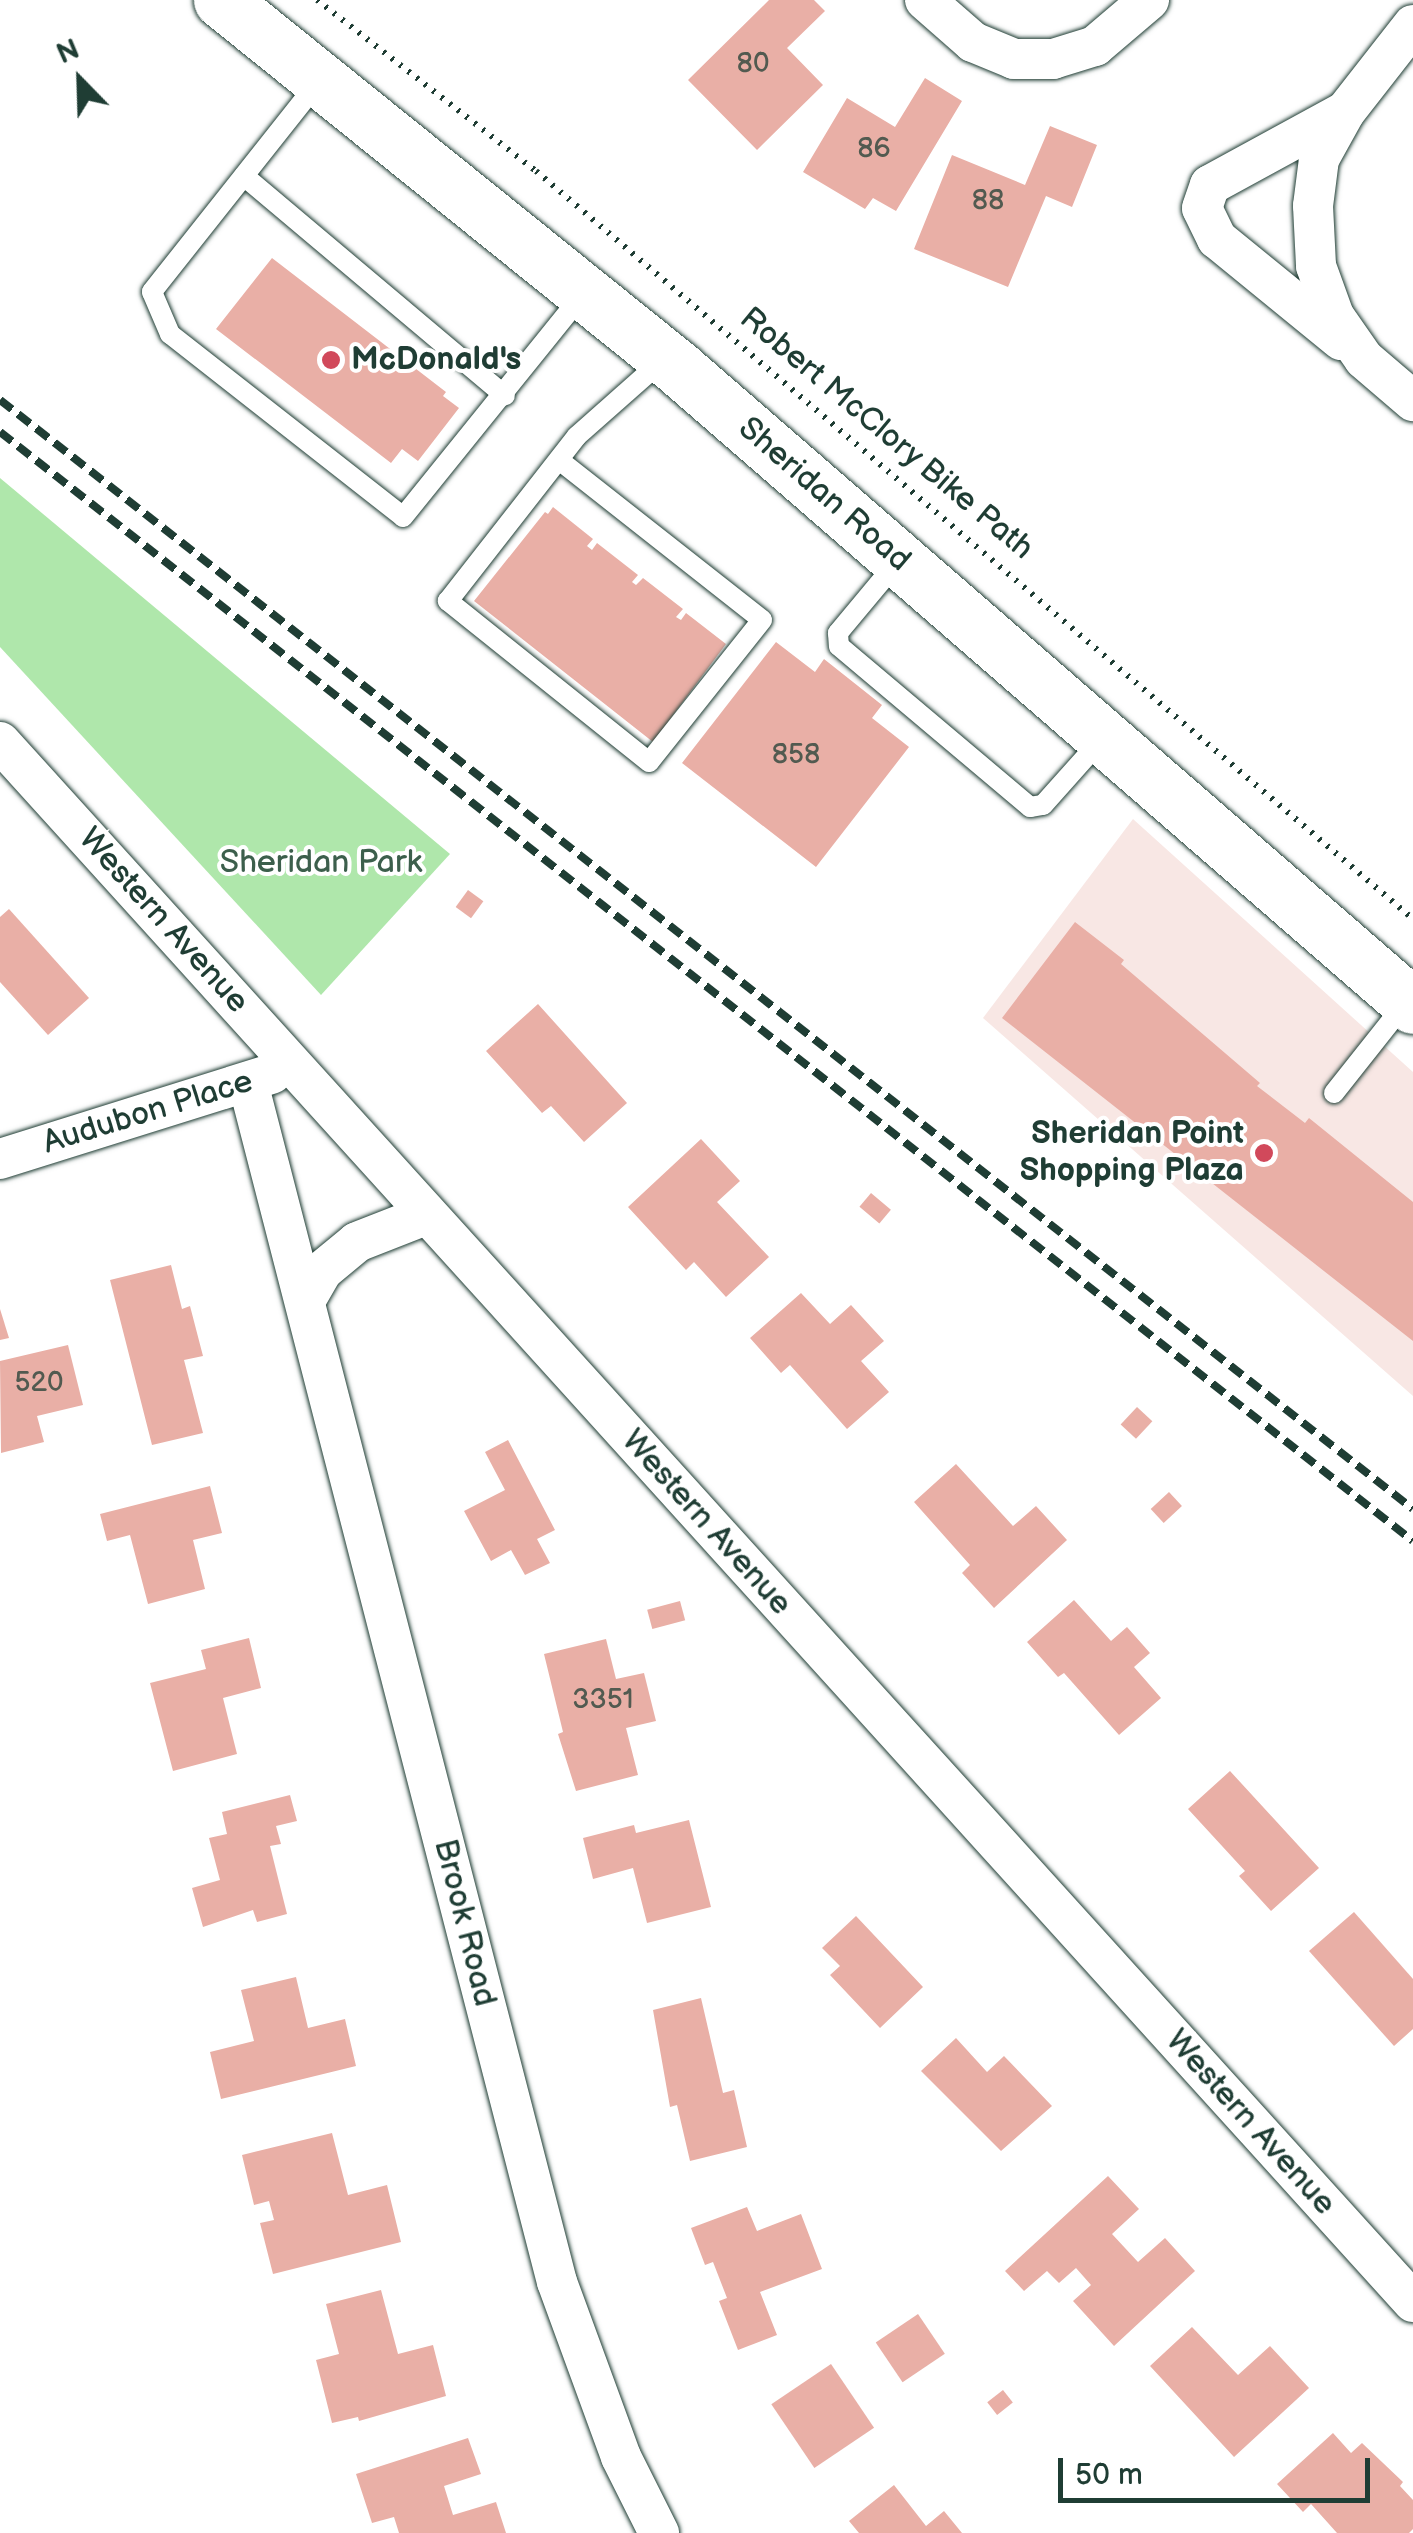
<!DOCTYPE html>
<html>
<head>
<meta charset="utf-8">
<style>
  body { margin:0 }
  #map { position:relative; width:1413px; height:2533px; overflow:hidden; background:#fff; font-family:"Balsamiq Sans",sans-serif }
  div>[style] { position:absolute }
  .built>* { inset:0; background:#f8e7e4 }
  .green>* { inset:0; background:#afe7ab }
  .building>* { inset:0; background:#e9afa6; transform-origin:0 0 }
  .path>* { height:6px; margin-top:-3px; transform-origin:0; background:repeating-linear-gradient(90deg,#1f3d34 0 2.5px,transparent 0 10.5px) }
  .roads { filter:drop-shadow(0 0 2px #1f3d34) drop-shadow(0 0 2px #1f3d34) }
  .lane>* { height:20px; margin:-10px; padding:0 10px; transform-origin:10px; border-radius:10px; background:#fff }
  .street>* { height:40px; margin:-20px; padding:0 20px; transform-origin:20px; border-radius:20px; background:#fff }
  .secondary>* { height:55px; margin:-27.5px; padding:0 27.5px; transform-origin:27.5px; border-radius:27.5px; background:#fff }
  .rail>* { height:8px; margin-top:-4px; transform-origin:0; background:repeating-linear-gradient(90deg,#1f3d34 0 15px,transparent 0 23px) }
  .dots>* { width:28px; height:28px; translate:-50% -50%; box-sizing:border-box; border:5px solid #fff; border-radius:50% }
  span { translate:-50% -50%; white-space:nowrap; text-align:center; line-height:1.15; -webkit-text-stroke:8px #fff; paint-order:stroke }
  .number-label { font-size:28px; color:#525a50 }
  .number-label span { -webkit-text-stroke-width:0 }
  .poi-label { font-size:32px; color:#1f3d34; font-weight:700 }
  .left { translate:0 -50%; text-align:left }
  .right { translate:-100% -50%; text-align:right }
  .street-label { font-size:32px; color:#1f3d34 }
  .park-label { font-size:32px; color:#3c5f4c }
  .north { position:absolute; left:30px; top:30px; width:100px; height:100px; -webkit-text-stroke:8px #fff; paint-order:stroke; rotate:337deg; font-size:28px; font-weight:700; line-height:40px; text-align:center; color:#1f3d34 }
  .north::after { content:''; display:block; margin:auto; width:35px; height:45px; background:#1f3d34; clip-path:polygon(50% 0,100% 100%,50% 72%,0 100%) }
  .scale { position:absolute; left:1058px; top:2458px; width:312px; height:45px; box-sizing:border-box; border:5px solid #1f3d34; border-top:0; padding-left:12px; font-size:30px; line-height:35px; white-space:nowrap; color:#1f3d34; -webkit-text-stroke:8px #fff; paint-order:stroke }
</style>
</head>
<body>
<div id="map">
  <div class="built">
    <div style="clip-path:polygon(1133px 819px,1413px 1072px,1413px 1396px,983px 1018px)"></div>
  </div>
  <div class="green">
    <div style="clip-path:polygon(0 478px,450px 854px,321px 995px,0 647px)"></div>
  </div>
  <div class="building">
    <div style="clip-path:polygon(769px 0,814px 0,825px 11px,787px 48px,823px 85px,757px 150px,688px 80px)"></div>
    <div style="clip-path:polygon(925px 78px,962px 101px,896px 211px,873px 198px,865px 209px,803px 172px,847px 98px,895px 127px)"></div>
    <div style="clip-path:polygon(1050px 126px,1097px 145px,1072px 207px,1046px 196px,1008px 287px,914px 249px,952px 155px,1025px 185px)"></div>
    <div style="clip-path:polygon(272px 258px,446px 392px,443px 396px,459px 408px,418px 461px,402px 449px,391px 463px,216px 329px)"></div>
    <div style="clip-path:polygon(553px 507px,593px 539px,587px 546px,592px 550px,597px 543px,638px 575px,632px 582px,636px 585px,643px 578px,683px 609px,676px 617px,681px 620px,686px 613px,726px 644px,653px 742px,474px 601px,545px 512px,548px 514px)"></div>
    <div style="clip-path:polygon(776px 642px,815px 672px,824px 659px,882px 705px,872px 718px,909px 747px,816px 867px,682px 763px)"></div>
    <div style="left:468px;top:890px;width:19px;height:21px;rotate:36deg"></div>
    <div style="clip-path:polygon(9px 909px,89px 998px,48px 1035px,0 982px,0 917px)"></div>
    <div style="clip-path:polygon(1075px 922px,1124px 960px,1121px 964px,1260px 1083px,1257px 1086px,1305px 1123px,1309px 1118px,1413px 1202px,1413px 1341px,1002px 1018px)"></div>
    <div style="clip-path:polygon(538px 1004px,627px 1103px,584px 1142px,551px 1106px,542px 1113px,486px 1051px)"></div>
    <div style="clip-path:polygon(701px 1139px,740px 1181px,717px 1202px,769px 1257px,726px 1297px,694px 1262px,686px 1270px,628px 1207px)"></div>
    <div style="left:871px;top:1193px;width:26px;height:18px;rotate:40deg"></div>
    <div style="clip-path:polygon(171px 1265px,182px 1309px,190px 1306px,203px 1356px,184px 1360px,203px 1433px,152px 1445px,110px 1280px)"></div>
    <div style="clip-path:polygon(801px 1293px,830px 1324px,851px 1305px,884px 1341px,861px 1361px,889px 1392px,847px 1429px,790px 1365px,781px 1373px,750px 1338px)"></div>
    <div style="clip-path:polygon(0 1309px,9px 1338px,0 1340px)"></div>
    <div style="clip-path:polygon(68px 1345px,83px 1405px,37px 1416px,44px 1442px,1px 1453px,0 1361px)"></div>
    <div style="left:1137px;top:1407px;width:21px;height:24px;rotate:43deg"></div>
    <div style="clip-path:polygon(508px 1440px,555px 1530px,537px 1539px,550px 1563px,525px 1575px,511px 1550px,491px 1561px,464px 1511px,505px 1490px,485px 1452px)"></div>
    <div style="clip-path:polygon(956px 1464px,1013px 1526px,1036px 1506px,1067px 1540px,994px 1608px,962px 1573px,970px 1565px,914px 1502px)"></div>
    <div style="clip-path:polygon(210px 1486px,222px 1533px,193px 1540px,205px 1589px,148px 1604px,130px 1535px,107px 1541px,100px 1514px)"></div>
    <div style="left:1169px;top:1492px;width:19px;height:25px;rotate:47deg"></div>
    <div style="clip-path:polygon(1074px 1600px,1111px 1641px,1127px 1627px,1150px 1653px,1134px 1667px,1161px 1698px,1119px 1735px,1064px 1673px,1058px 1677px,1027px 1642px)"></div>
    <div style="left:680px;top:1601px;width:20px;height:34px;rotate:75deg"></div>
    <div style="clip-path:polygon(249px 1638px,261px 1688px,223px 1698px,237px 1754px,173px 1771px,150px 1683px,206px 1669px,201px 1650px)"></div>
    <div style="clip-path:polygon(606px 1639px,616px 1679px,644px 1673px,656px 1721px,626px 1728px,638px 1775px,576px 1791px,558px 1734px,563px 1732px,544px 1654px)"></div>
    <div style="clip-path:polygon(1230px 1771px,1319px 1868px,1271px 1911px,1239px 1876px,1245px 1871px,1188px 1809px)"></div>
    <div style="clip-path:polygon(290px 1795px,297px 1821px,276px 1826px,281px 1844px,270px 1846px,287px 1914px,257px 1922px,253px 1910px,203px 1927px,192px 1888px,220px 1880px,209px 1838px,227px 1834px,222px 1812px)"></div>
    <div style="clip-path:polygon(689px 1820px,711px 1907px,647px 1923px,633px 1868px,593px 1879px,583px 1838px,634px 1825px,636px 1833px)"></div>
    <div style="clip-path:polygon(1354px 1912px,1413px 1979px,1413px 2029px,1394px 2046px,1309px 1951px)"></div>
    <div style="clip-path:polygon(856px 1916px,923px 1987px,880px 2028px,830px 1975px,840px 1966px,822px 1948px)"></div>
    <div style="clip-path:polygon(296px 1977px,308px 2028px,345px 2019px,356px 2066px,221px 2099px,210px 2052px,254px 2041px,241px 1990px)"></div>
    <div style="clip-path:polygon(701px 1998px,723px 2093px,734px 2090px,747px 2147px,690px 2161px,677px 2105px,670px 2107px,653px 2010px)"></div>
    <div style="clip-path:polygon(956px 2038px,987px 2072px,1004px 2056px,1052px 2106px,1001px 2151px,921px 2071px)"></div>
    <div style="clip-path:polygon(332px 2133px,348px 2195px,387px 2185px,401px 2242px,273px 2274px,260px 2223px,274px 2220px,269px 2201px,254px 2205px,242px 2155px)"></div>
    <div style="clip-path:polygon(1108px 2176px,1139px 2209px,1112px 2234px,1138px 2262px,1165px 2238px,1195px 2271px,1114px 2346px,1073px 2301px,1091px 2285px,1076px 2268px,1059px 2283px,1047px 2271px,1024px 2291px,1005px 2271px)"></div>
    <div style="clip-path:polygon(747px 2207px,757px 2231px,801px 2214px,822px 2269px,760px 2292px,777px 2335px,738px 2350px,719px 2301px,727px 2298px,713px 2262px,705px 2265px,691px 2228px)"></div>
    <div style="clip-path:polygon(381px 2290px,398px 2354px,433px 2345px,446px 2396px,359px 2421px,358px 2417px,332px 2423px,316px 2360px,339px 2354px,326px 2304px)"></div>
    <div style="left:918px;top:2314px;width:48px;height:51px;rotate:56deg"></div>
    <div style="clip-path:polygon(1192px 2327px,1238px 2375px,1270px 2346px,1309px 2388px,1234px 2457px,1150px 2366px)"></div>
    <div style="left:831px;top:2364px;width:77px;height:72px;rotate:56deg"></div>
    <div style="left:1003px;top:2390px;width:16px;height:20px;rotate:52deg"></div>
    <div style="clip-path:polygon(1333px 2433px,1351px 2453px,1362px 2443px,1403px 2482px,1400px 2486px,1413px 2500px,1413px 2529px,1409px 2533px,1337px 2533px,1311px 2504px,1303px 2512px,1277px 2484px)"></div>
    <div style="clip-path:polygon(468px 2438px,481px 2474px,444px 2486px,453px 2515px,496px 2502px,506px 2533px,399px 2533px,394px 2517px,372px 2523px,356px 2474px)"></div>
    <div style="clip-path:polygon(894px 2485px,926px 2526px,944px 2511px,962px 2533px,859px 2533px,849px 2521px)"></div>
  </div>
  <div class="path">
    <div style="left:317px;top:0;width:278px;rotate:38deg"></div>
    <div style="left:536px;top:171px;width:1153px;rotate:40.46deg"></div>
  </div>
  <div class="roads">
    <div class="lane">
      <div style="left:319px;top:81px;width:269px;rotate:128.4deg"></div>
      <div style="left:152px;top:292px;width:46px;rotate:66.8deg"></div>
      <div style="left:170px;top:334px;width:296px;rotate:38.1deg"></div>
      <div style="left:403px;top:517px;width:285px;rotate:-51.1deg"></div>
      <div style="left:244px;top:176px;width:341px;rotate:40.1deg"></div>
      <div style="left:559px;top:460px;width:258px;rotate:38.2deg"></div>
      <div style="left:762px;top:620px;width:181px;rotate:128.5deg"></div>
      <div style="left:649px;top:762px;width:258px;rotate:-141.3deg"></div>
      <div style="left:448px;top:601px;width:209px;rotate:-52deg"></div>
      <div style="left:577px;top:436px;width:116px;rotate:-41.5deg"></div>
      <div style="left:898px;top:561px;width:94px;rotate:129.8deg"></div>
      <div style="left:838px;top:633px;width:13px;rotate:86deg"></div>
      <div style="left:839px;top:646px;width:250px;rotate:40.1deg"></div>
      <div style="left:1030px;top:807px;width:13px;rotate:-9deg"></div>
      <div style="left:1043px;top:805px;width:87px;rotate:-48.3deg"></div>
      <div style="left:1334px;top:1093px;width:116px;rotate:-51.6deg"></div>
    </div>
    <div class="street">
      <div style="left:925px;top:0;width:64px;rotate:41.2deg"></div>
      <div style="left:973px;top:42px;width:44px;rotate:22.5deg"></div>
      <div style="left:1014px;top:59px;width:39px"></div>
      <div style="left:1053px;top:59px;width:44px;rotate:-17.2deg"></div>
      <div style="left:1095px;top:46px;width:71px;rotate:-40.4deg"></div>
      <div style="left:1413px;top:25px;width:110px;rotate:128deg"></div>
      <div style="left:1345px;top:112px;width:54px;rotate:119deg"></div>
      <div style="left:1319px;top:159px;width:47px;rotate:97.3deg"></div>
      <div style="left:1313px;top:206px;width:60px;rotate:87.1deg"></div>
      <div style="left:1316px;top:266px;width:53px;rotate:70.2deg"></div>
      <div style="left:1334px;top:316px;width:52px;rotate:55.1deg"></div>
      <div style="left:1364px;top:359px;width:65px;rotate:40.6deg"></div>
      <div style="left:1341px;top:340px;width:160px;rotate:-140.8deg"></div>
      <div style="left:1217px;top:239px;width:34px;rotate:-116deg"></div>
      <div style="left:1202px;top:208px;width:24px;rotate:-71deg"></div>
      <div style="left:1210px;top:185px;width:153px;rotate:-28.6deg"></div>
      <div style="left:0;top:742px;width:2105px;rotate:47.83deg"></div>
      <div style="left:248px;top:1083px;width:1238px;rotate:75.55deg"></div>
      <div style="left:557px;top:2282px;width:186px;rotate:69.9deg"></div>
      <div style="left:621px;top:2457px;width:85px;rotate:63.4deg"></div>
      <div style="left:0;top:1159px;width:285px;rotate:-17.4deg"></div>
      <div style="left:305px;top:1301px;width:34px;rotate:-60deg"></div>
      <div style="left:322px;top:1271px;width:45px;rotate:-39.6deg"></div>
      <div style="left:357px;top:1242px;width:74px;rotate:-21.4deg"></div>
    </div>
    <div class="secondary">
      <div style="left:221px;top:0;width:587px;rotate:38.84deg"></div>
      <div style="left:678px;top:368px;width:973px;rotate:40.96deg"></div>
    </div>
  </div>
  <div class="rail">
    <div style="left:0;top:400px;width:1796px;rotate:38.13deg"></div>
    <div style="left:0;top:432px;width:1796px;rotate:38.13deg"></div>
  </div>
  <div class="dots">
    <div style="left:331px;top:360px;background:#d1495b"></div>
    <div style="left:1264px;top:1153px;background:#d1495b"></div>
  </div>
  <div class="number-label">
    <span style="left:753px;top:64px">80</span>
    <span style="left:874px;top:149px">86</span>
    <span style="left:988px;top:201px">88</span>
    <span style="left:796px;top:755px">858</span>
    <span style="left:39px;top:1383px">520</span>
    <span style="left:603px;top:1700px">3351</span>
  </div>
  <div class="poi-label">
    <span class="left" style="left:351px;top:360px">McDonald's</span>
    <span class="right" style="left:1244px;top:1153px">Sheridan Point<br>Shopping Plaza</span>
  </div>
  <div class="street-label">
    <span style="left:886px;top:434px;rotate:40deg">Robert McClory Bike Path</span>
    <span style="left:824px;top:495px;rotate:41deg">Sheridan Road</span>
    <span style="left:163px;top:921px;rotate:48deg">Western Avenue</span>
    <span style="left:148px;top:1113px;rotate:-17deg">Audubon Place</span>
    <span style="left:706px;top:1523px;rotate:48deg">Western Avenue</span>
    <span style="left:464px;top:1923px;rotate:76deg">Brook Road</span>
    <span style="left:1250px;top:2123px;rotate:48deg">Western Avenue</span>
  </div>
  <div class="park-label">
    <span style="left:321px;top:863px">Sheridan Park</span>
  </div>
  <div class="north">N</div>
  <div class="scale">50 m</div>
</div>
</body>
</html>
